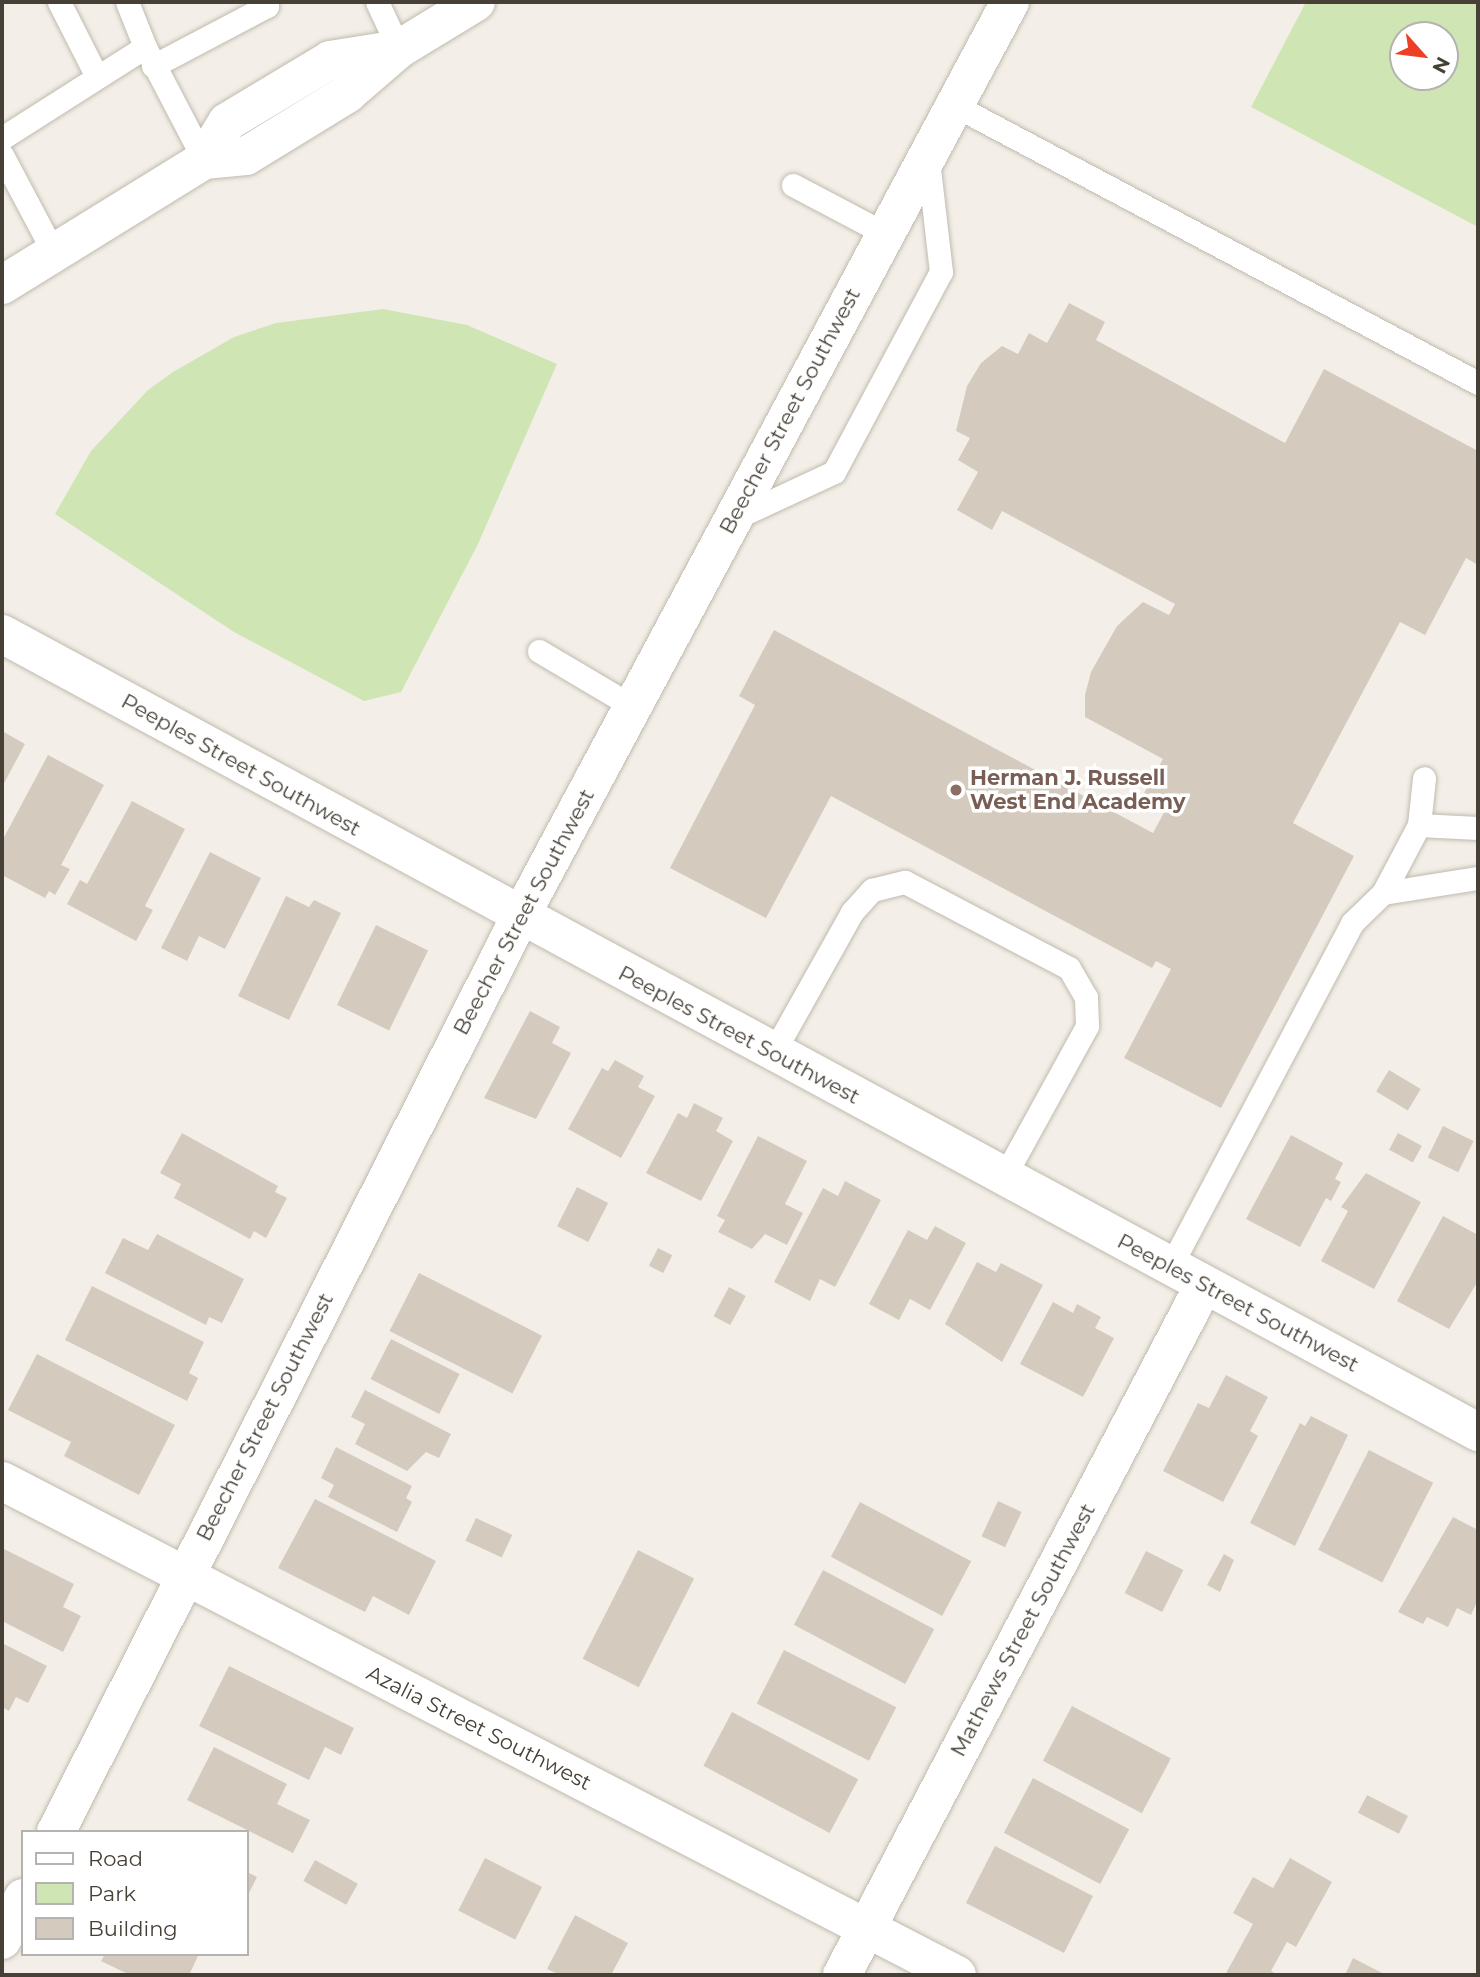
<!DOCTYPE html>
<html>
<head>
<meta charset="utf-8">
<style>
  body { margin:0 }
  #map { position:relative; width:1480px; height:1977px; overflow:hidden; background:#f3efe8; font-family:Montserrat,sans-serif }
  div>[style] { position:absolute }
  .green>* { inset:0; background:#d0e5b4 }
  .building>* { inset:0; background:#d4cbbe; transform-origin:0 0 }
  .roads { filter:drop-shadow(0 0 2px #c1baae) drop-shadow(0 0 2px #c1baae) }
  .service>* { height:23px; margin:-11.5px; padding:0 11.5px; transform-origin:11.5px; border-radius:11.5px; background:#fff }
  .minor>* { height:38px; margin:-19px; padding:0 19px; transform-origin:19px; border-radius:19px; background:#fff }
  .tertiary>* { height:38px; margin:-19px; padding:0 19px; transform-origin:19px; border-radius:19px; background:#fff }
  .dots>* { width:19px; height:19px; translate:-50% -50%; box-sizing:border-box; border:4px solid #fff; border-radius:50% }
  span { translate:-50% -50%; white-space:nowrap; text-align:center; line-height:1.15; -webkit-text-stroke:7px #fff; paint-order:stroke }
  .street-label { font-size:21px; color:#464037 }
  .education-label { font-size:21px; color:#785e54; font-weight:700 }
  .left { translate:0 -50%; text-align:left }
  .frame { position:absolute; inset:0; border:4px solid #464037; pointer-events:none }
  .legend { position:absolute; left:21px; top:1830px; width:228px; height:126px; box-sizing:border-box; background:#fff; border:2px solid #b5b3af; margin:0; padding:9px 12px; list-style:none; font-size:21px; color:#464037 }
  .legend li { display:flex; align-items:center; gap:14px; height:35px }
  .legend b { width:35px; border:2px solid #b5b3af }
  .north { position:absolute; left:1389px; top:21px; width:70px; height:70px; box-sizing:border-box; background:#fff; border:2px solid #b5b3af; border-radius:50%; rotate:118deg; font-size:19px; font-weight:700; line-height:28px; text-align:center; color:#464037 }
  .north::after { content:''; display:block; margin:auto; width:24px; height:32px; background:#ec3f26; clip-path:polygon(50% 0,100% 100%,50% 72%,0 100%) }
</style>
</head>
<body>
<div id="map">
  <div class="green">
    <div style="clip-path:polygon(evenodd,1306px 2px,1478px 2px,1478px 227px,1251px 107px,1306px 2px,1403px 35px,1445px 35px,1445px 77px,1403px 77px,1403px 35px)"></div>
    <div style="clip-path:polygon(383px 309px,467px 325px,557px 364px,478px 544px,401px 692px,364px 701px,234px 632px,55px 514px,91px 451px,148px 390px,173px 372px,234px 337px,276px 323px)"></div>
  </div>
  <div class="building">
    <div style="clip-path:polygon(1069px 303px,1105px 322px,1096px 340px,1285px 443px,1324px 369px,1478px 451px,1478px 565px,1466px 558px,1425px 635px,1400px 622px,1293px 823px,1354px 856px,1221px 1108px,1124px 1058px,1171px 969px,1156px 961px,1152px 968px,831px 796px,766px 918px,670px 868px,755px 705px,739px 696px,774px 630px,1153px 833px,1167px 807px,1144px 793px,1163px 759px,1085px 717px,1085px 695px,1091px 672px,1117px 626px,1143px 602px,1169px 615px,1175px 604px,1002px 511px,992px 530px,957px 510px,978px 472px,958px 460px,970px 438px,956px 431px,967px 386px,981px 363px,1002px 346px,1018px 354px,1029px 333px,1047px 343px)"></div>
    <div style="clip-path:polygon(2px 731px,25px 744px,2px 787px)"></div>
    <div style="clip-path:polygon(48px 755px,104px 785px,61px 865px,70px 869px,55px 895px,49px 891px,45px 898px,2px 875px,2px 841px)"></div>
    <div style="clip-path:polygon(132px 801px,185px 829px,145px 906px,153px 910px,136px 941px,67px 904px,80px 880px,87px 884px)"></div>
    <div style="clip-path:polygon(210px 852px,261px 878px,225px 949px,199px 936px,187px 961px,161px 948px)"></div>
    <div style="clip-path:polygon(286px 896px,309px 907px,314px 900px,341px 913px,289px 1020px,238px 996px)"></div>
    <div style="left:376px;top:925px;width:58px;height:89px;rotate:26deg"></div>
    <div style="clip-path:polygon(530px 1011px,560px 1027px,552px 1043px,571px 1053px,536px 1119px,484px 1098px)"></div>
    <div style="clip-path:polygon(615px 1060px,644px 1076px,638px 1087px,655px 1096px,621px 1158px,568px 1129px,602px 1068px,608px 1071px)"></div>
    <div style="left:1389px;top:1070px;width:37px;height:25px;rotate:31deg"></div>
    <div style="clip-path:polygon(694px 1103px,723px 1118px,716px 1131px,733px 1141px,701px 1201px,646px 1173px,678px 1113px,687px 1118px)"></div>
    <div style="left:1443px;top:1126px;width:34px;height:35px;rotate:26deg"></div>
    <div style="clip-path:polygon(182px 1133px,278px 1186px,275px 1192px,287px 1198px,266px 1238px,254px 1231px,250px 1239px,174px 1198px,181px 1184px,160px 1173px)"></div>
    <div style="left:1398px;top:1133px;width:27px;height:19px;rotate:28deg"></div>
    <div style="clip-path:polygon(1291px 1135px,1343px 1163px,1335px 1179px,1341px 1182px,1331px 1201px,1326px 1198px,1300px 1247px,1246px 1219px)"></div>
    <div style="clip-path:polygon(758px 1136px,807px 1161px,785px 1204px,803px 1213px,787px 1245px,765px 1234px,752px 1249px,718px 1232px,725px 1220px,717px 1216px)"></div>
    <div style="clip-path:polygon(1366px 1173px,1421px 1202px,1374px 1289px,1321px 1261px,1348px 1211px,1341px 1207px)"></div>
    <div style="clip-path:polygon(845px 1181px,881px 1200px,835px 1287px,820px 1279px,810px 1301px,774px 1282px,823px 1188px,838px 1196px)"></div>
    <div style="left:577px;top:1187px;width:35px;height:44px;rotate:27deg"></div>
    <div style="clip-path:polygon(1443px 1216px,1478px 1235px,1478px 1281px,1449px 1329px,1397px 1301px)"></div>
    <div style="clip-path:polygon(935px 1226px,966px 1243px,930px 1310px,910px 1299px,899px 1320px,869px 1304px,908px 1230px,927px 1240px)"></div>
    <div style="clip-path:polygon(157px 1234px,244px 1279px,222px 1323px,209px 1317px,206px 1325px,105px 1273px,123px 1238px,148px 1250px)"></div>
    <div style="left:658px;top:1248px;width:16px;height:20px;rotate:27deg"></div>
    <div style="clip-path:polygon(977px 1262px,996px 1272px,1001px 1263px,1043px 1285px,1002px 1362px,945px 1324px)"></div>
    <div style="left:419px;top:1273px;width:138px;height:65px;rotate:27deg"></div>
    <div style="clip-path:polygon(92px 1286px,204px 1342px,189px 1373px,198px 1378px,187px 1401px,65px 1340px)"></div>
    <div style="left:729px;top:1287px;width:19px;height:33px;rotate:28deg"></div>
    <div style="clip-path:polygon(1053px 1302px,1073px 1313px,1077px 1304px,1101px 1317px,1095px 1328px,1114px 1338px,1083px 1397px,1020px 1364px)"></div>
    <div style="left:391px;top:1339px;width:77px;height:45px;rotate:27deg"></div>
    <div style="clip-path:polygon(37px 1354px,175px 1425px,139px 1495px,64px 1456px,71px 1442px,8px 1410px)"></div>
    <div style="clip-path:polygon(1226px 1375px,1268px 1397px,1250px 1431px,1258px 1436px,1223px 1502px,1163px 1471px,1198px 1403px,1209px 1408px)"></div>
    <div style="clip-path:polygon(365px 1390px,451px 1434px,439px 1458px,426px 1452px,407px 1471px,355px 1444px,365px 1424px,351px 1417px)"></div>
    <div style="clip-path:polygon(1311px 1416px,1348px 1435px,1295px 1546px,1250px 1523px,1300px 1423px,1305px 1426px)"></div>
    <div style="clip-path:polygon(336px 1447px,412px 1486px,406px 1498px,412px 1502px,397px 1532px,328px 1497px,334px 1485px,321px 1478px)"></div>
    <div style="left:1369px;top:1450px;width:72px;height:112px;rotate:27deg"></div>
    <div style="clip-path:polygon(315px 1499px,436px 1561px,409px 1615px,373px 1596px,365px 1612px,278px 1568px)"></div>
    <div style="left:998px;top:1501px;width:26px;height:39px;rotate:25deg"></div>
    <div style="left:860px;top:1502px;width:126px;height:62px;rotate:28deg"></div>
    <div style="clip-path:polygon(1453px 1517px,1478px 1530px,1478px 1600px,1471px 1615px,1457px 1608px,1448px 1627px,1427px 1617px,1423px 1624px,1398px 1612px)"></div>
    <div style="left:476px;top:1518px;width:40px;height:25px;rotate:25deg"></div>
    <div style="clip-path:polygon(2px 1548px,74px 1584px,63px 1607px,81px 1616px,63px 1652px,2px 1621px)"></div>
    <div style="left:638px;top:1550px;width:63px;height:122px;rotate:27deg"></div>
    <div style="left:1146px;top:1551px;width:42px;height:47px;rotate:27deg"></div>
    <div style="clip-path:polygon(1224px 1554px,1234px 1560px,1220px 1592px,1207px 1585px)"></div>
    <div style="left:823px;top:1570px;width:126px;height:62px;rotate:28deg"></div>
    <div style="clip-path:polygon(2px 1643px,47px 1666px,28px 1703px,16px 1697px,9px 1711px,2px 1707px)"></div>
    <div style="left:784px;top:1650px;width:126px;height:60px;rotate:27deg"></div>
    <div style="clip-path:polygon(229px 1666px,354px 1728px,341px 1755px,325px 1747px,309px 1780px,199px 1726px)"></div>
    <div style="left:1072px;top:1706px;width:112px;height:62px;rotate:28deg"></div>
    <div style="left:732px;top:1712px;width:143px;height:61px;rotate:28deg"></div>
    <div style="clip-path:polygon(214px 1747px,287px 1784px,277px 1804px,310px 1820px,293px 1853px,187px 1800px)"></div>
    <div style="left:1033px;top:1778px;width:109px;height:62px;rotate:28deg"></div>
    <div style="left:1367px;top:1795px;width:46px;height:20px;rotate:27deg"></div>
    <div style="left:995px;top:1846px;width:110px;height:64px;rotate:27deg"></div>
    <div style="left:485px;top:1858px;width:64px;height:59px;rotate:27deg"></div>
    <div style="clip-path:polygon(1290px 1858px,1332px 1882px,1296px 1947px,1287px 1942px,1271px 1971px,1278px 1975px,1225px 1975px,1253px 1924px,1233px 1913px,1253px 1877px,1273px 1888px)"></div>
    <div style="left:315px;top:1860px;width:49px;height:24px;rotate:29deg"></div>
    <div style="clip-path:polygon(247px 1872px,257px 1877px,247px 1897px)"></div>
    <div style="clip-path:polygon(575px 1915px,628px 1943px,611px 1975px,560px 1975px,547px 1969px)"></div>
    <div style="clip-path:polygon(105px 1954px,199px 1954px,189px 1975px,130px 1975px,101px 1961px)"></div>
    <div style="clip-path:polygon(1353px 1958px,1386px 1975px,1345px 1975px)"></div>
  </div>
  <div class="roads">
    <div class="service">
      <div style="left:59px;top:2px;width:84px;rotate:63.1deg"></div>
      <div style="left:127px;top:2px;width:48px;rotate:68.2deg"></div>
      <div style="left:377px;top:2px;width:52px;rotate:64.9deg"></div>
      <div style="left:153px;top:66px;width:129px;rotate:-27.8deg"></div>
      <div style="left:267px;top:6px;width:4px;rotate:-117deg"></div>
      <div style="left:954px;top:105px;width:593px;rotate:27.95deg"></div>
      <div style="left:2px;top:138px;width:169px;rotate:-32.5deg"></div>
      <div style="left:145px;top:47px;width:127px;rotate:62.4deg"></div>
      <div style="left:2px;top:155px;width:113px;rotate:62.1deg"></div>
      <div style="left:793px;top:185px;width:105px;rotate:27.8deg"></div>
      <div style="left:735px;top:518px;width:109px;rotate:-24.9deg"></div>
      <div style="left:834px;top:472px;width:227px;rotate:-61.9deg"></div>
      <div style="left:941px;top:272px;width:113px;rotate:-96.6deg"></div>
      <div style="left:539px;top:651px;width:108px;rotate:30.6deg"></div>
      <div style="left:1419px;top:825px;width:59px;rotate:2.9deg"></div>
      <div style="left:1383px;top:893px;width:96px;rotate:-9deg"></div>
      <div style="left:773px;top:1053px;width:162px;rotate:-60.7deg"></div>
      <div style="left:852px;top:912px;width:30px;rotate:-48deg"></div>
      <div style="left:872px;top:890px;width:34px;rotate:-14deg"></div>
      <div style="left:905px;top:882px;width:185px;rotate:27.7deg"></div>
      <div style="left:1069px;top:968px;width:34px;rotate:60deg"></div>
      <div style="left:1086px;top:997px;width:29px;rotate:88deg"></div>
      <div style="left:1087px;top:1026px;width:172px;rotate:118.8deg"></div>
      <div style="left:1170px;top:1267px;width:389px;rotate:-62.1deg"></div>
      <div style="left:1352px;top:923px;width:43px;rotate:-44.1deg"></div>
      <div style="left:1383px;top:893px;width:77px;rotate:-62.1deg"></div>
      <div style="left:1419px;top:825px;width:47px;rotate:-83.9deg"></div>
    </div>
    <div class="minor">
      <div style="left:2px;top:634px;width:1678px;rotate:28.4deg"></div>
      <div style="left:2px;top:1481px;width:1075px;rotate:27.35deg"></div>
      <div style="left:56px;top:1832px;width:1026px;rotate:-63.11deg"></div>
      <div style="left:520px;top:917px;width:1038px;rotate:-61.83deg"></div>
      <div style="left:2px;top:1940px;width:47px;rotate:-63.4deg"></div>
      <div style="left:842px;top:1975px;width:779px;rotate:-62.32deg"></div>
    </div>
    <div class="tertiary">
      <div style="left:204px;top:160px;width:44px;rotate:-58.8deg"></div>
      <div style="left:227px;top:122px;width:120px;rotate:-31deg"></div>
      <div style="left:330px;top:60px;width:70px;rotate:-9.1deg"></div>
      <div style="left:2px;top:285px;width:238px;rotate:-31.7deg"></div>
      <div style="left:204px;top:160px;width:42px;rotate:-5.4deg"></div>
      <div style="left:246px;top:156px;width:119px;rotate:-31.5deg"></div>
      <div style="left:347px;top:94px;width:69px;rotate:-40.9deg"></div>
      <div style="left:399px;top:49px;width:90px;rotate:-31.4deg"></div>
    </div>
  </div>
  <div class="dots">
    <div style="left:956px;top:790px;background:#8d6e63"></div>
  </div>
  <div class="street-label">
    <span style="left:790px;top:411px;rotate:-62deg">Beecher Street Southwest</span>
    <span style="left:241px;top:765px;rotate:29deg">Peeples Street Southwest</span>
    <span style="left:524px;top:912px;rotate:-62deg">Beecher Street Southwest</span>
    <span style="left:739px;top:1035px;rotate:28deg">Peeples Street Southwest</span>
    <span style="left:1238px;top:1303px;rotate:28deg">Peeples Street Southwest</span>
    <span style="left:265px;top:1417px;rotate:-63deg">Beecher Street Southwest</span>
    <span style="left:1023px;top:1630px;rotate:-62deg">Mathews Street Southwest</span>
    <span style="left:479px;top:1728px;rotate:27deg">Azalia Street Southwest</span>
  </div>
  <div class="education-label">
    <span class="left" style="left:970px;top:790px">Herman J. Russell<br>West End Academy</span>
  </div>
  <div class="frame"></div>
  <ul class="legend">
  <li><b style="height:9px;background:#fff"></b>Road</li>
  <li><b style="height:19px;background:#d0e5b4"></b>Park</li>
  <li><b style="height:19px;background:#d4cbbe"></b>Building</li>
  </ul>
  <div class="north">N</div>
</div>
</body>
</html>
